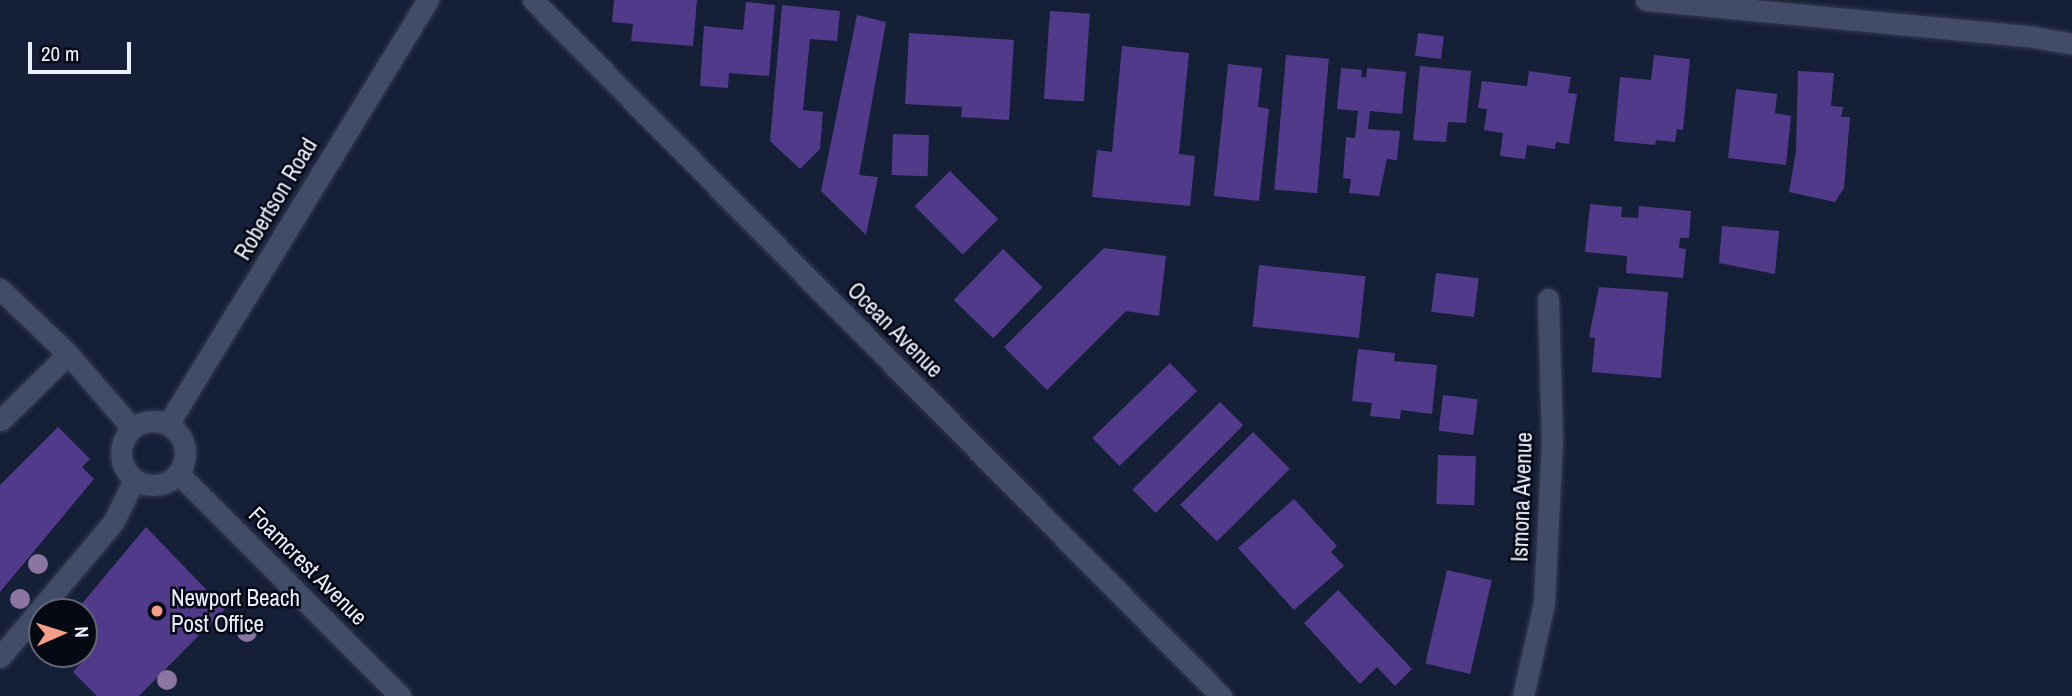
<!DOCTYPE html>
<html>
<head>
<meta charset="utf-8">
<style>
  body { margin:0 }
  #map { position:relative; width:2072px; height:696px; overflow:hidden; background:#161f38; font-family:"Archivo Narrow",sans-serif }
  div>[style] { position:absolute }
  .building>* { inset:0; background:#513a8a; transform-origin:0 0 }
  .roads { filter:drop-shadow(0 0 2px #363b4f) drop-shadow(0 0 2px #363b4f) }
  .minor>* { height:21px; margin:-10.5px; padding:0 10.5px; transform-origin:10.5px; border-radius:10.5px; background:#414c68 }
  .minor>.ring { margin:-10.5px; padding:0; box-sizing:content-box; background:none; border:21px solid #414c68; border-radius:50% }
  .trees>* { width:20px; height:20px; margin:-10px; border-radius:50%; background:#8b75a2 }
  .dots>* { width:19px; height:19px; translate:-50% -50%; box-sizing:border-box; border:4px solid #060914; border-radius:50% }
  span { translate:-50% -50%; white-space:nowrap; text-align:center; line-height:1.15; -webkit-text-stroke:5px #060914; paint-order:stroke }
  .street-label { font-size:23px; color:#ebf0fe }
  .poi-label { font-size:23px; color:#ebf0fe }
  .left { translate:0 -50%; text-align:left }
  .north { position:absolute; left:28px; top:598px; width:70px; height:70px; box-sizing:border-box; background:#060914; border:2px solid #626572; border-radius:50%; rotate:87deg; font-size:19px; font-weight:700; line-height:28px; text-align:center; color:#ebf0fe }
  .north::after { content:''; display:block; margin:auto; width:24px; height:32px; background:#f49e89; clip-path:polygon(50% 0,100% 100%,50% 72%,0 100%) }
  .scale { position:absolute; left:28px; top:42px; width:103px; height:32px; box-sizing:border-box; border:4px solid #ebf0fe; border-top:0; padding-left:9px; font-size:21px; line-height:24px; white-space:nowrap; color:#ebf0fe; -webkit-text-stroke:5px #060914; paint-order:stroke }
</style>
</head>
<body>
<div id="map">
  <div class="building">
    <div style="clip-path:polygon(614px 0,697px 0,693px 46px,631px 41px,633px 24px,612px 22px)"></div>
    <div style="clip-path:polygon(746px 2px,775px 5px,769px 76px,729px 73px,728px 88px,700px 86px,704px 26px,743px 30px)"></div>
    <div style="clip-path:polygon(782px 5px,840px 11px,837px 41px,810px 39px,803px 110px,823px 112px,820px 149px,800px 169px,770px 141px)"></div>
    <div style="left:1050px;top:11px;width:40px;height:88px;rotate:4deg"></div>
    <div style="clip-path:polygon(857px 15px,886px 22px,859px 175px,878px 177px,866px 235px,821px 191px)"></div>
    <div style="clip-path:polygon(909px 33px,1014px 40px,1009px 120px,961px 117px,962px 107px,905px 104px)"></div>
    <div style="left:1418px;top:33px;width:26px;height:23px;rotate:7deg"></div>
    <div style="clip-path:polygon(1122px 46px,1189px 53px,1179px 154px,1195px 156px,1190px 206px,1092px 197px,1097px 150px,1112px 152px)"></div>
    <div style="left:1286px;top:55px;width:43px;height:135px;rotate:5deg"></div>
    <div style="clip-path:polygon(1654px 55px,1690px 59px,1683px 130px,1677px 129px,1675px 142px,1656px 140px,1655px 145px,1614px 141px,1620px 77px,1651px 80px)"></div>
    <div style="clip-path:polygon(1228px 64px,1262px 68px,1258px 107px,1269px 109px,1259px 201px,1214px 196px)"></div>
    <div style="clip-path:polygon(1420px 66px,1471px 71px,1466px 123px,1448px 122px,1446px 142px,1413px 140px)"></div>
    <div style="clip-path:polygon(1341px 68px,1362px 70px,1361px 77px,1366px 78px,1367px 68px,1406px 72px,1402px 114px,1370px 111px,1368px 129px,1400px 131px,1397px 160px,1387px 159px,1379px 196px,1349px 193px,1351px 179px,1343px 178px,1346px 137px,1355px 138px,1358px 111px,1337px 109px)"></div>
    <div style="clip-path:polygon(1529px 71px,1571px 77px,1568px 93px,1577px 94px,1569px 144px,1556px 142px,1555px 149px,1527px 145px,1525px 159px,1500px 156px,1503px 133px,1484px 130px,1487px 109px,1478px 108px,1482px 81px,1527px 86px)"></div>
    <div style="clip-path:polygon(1798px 71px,1834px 73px,1831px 106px,1843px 107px,1841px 117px,1850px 117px,1844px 188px,1835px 202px,1789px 192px,1796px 151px)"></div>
    <div style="clip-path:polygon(1736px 89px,1777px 94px,1775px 113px,1791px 116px,1786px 165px,1728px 158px)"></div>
    <div style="left:893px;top:134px;width:36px;height:41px;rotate:2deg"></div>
    <div style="left:950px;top:171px;width:68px;height:50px;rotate:45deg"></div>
    <div style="clip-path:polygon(1590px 204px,1622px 207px,1621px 217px,1638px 218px,1639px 206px,1691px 211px,1689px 238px,1680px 238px,1679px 248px,1686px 249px,1683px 278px,1626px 273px,1627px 256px,1585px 252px)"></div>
    <div style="clip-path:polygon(1722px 226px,1779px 231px,1775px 274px,1719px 263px)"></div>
    <div style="clip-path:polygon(1104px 248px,1166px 256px,1159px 316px,1126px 311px,1047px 390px,1004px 347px)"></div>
    <div style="left:1003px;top:249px;width:55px;height:71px;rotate:44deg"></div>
    <div style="left:1259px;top:265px;width:107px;height:62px;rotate:6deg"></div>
    <div style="left:1436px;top:273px;width:43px;height:39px;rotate:7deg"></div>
    <div style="clip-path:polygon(1599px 287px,1668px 292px,1661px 378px,1592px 372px,1595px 338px,1589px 337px)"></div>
    <div style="clip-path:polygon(1358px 349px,1395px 353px,1394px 361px,1437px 365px,1432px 414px,1401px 410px,1400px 419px,1370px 416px,1372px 403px,1352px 401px)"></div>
    <div style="left:1170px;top:363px;width:39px;height:108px;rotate:46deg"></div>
    <div style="left:1443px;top:395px;width:35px;height:36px;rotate:7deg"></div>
    <div style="left:1220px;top:402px;width:33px;height:124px;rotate:45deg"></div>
    <div style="clip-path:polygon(58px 427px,90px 459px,82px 467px,94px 479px,0 592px,0 485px)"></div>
    <div style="left:1253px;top:432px;width:52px;height:103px;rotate:45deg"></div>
    <div style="left:1438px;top:455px;width:38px;height:49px;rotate:2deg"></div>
    <div style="clip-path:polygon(1294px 499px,1337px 546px,1331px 552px,1344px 566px,1294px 610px,1238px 548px)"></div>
    <div style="clip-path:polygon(146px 527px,225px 609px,139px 696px,97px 696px,73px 672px,92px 651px,84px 644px,84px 612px,75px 612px)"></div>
    <div style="left:1447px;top:570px;width:46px;height:96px;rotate:13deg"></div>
    <div style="clip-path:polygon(1338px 590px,1412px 669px,1395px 686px,1377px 667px,1360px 684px,1304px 623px)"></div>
  </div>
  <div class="roads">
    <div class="minor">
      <div style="left:533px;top:0;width:979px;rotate:45.33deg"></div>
      <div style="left:1646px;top:0;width:390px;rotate:5.4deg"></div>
      <div style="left:2034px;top:37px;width:39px;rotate:10deg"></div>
      <div style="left:0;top:289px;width:94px;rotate:43.7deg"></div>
      <div style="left:68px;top:354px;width:98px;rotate:49.1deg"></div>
      <div style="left:1px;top:420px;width:94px;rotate:-44.6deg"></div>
      <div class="ring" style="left:121px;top:421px;width:43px;height:43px"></div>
      <div style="left:168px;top:424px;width:497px;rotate:-58.5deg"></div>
      <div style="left:178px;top:473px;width:315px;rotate:45.1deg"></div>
      <div style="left:0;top:657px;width:177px;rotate:-50deg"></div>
      <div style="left:114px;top:521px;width:46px;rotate:-64deg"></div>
      <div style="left:1523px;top:696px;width:95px;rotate:-77.3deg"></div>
      <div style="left:1544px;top:603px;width:161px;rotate:-87.2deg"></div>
      <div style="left:1552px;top:442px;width:143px;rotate:-91.6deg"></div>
    </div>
  </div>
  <div class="trees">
    <div style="left:38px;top:564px"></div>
    <div style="left:20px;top:599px"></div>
    <div style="left:247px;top:632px"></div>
    <div style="left:167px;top:680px"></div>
  </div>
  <div class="dots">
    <div style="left:157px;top:611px;background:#f49e89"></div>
  </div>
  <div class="street-label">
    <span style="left:276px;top:199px;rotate:-59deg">Robertson Road</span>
    <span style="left:895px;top:330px;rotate:45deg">Ocean Avenue</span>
    <span style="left:1522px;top:497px;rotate:-88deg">Ismona Avenue</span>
    <span style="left:308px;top:566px;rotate:45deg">Foamcrest Avenue</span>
  </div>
  <div class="poi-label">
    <span class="left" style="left:171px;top:611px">Newport Beach<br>Post Office</span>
  </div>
  <div class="north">N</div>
  <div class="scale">20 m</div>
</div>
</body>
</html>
